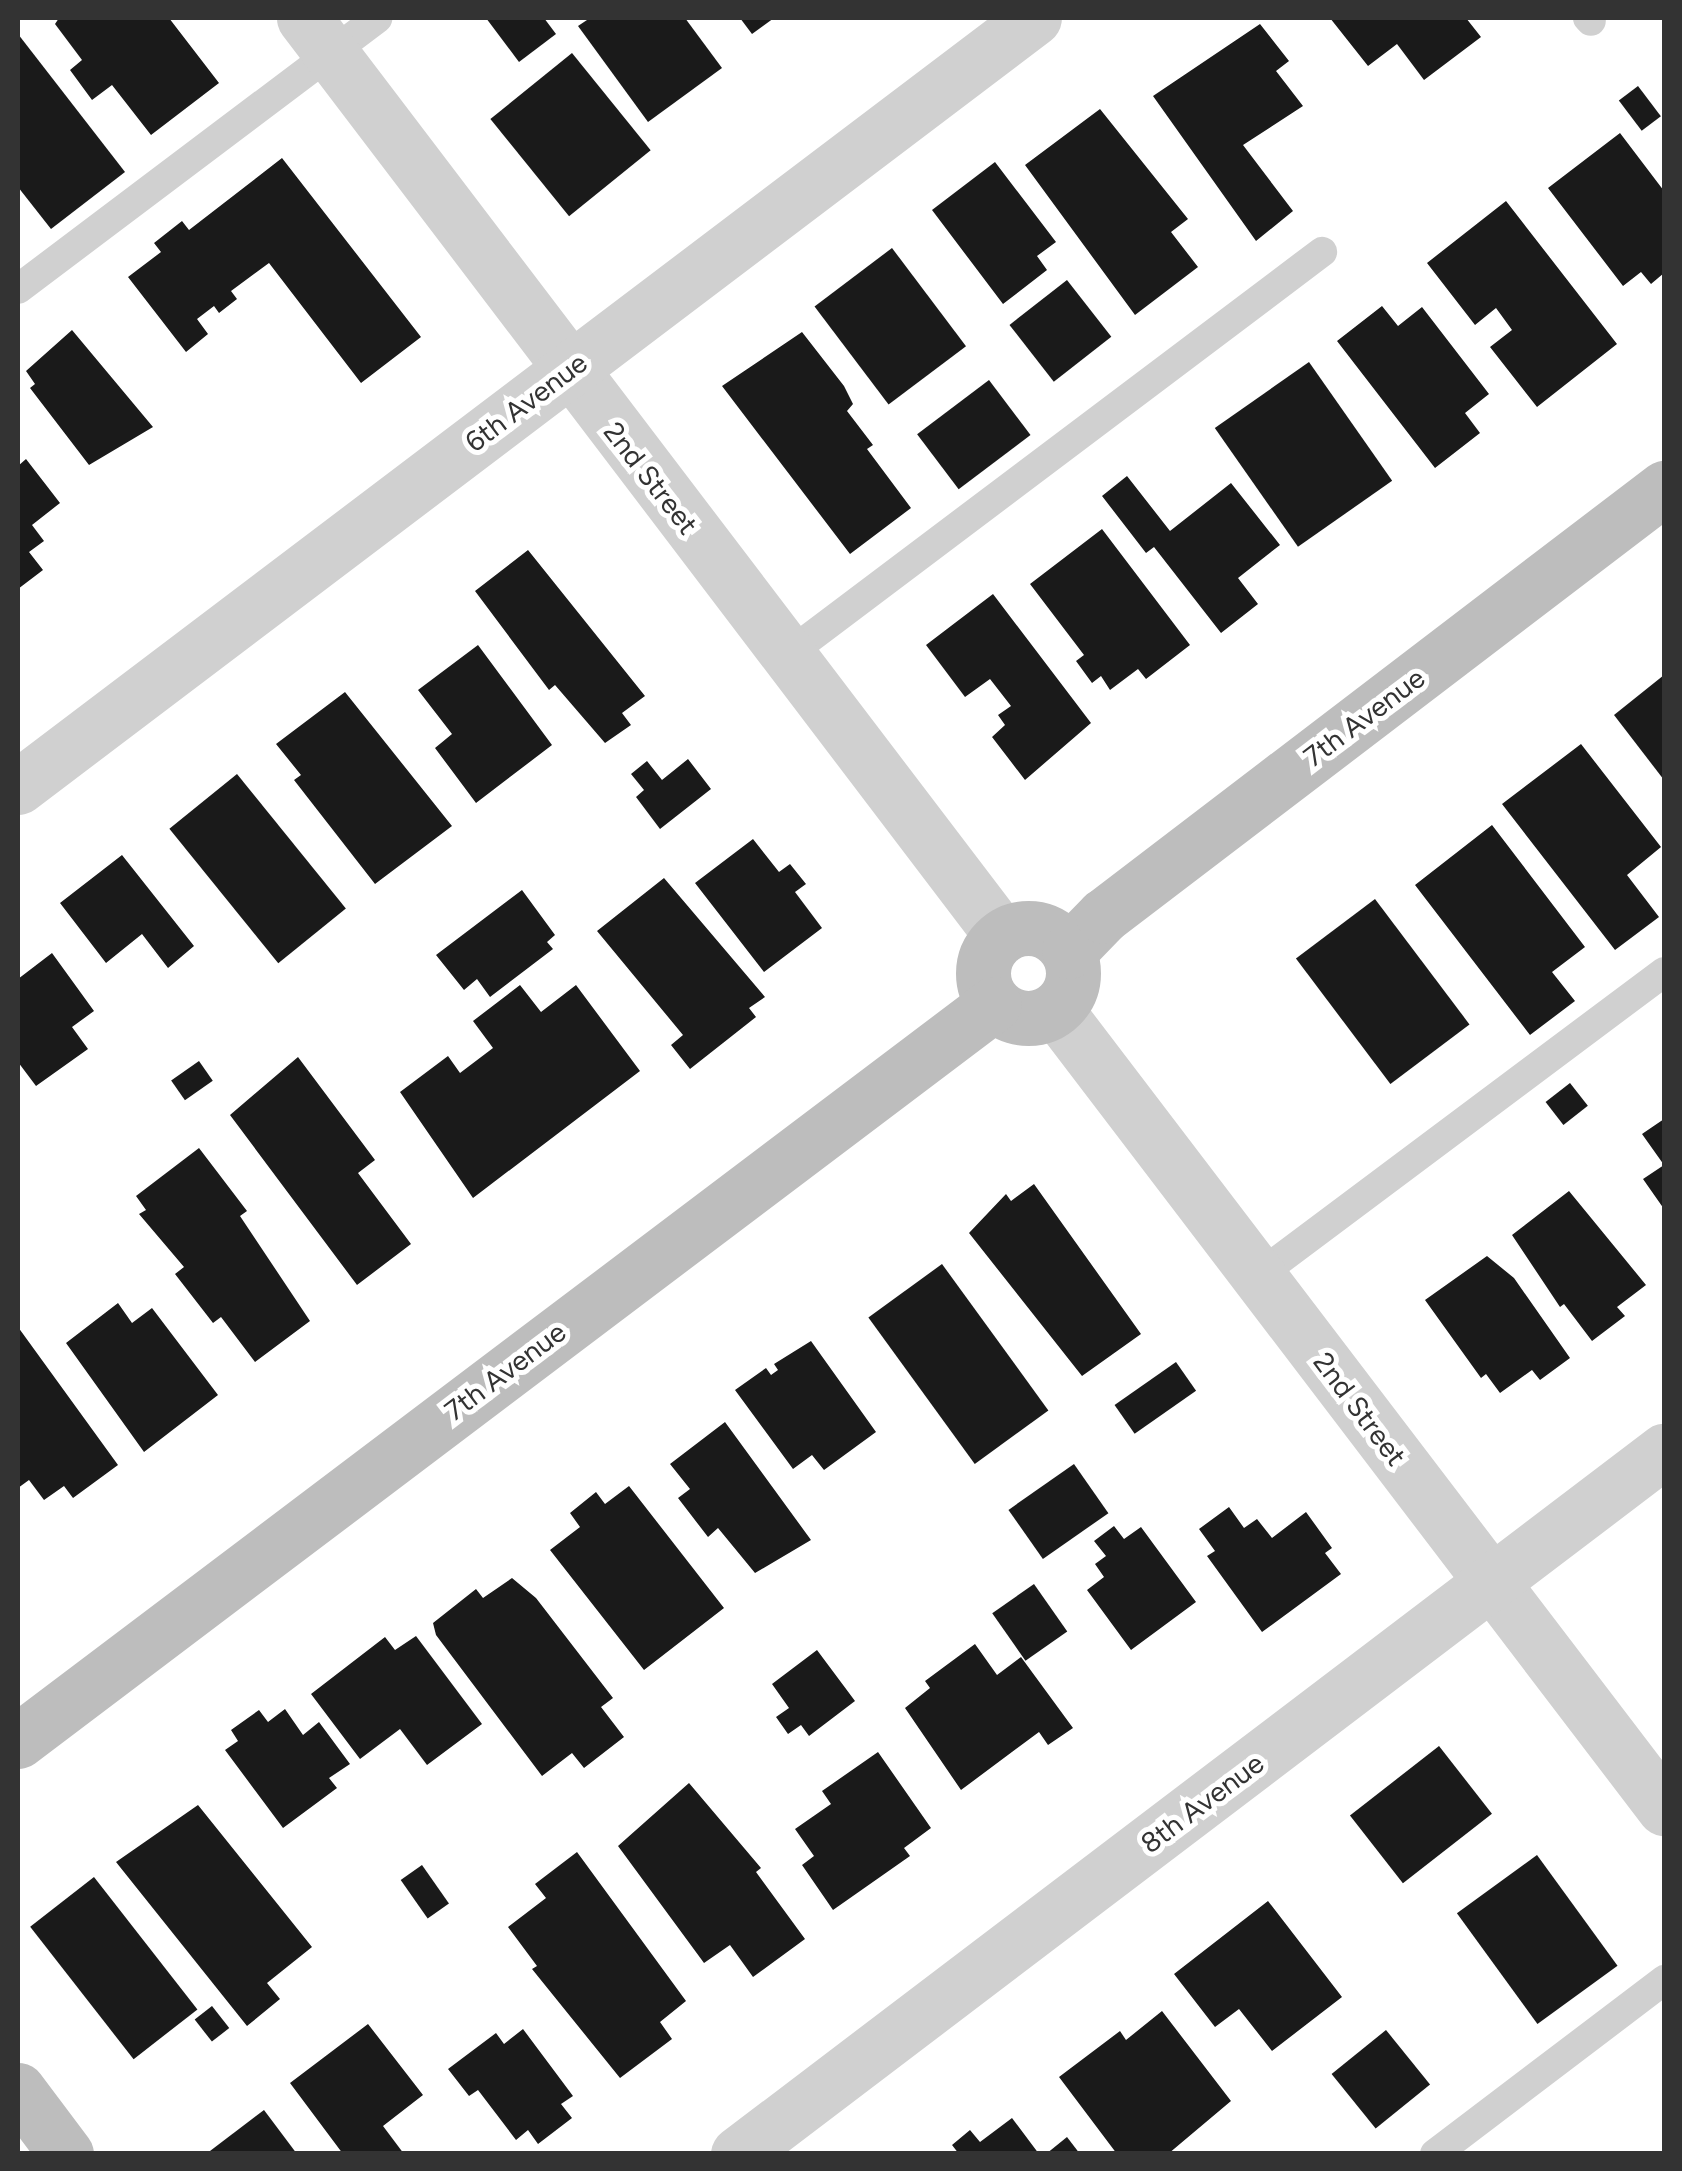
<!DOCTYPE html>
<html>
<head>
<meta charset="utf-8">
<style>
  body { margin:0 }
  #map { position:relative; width:1682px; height:2171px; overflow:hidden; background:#fff; font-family:Figtree,sans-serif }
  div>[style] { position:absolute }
  .building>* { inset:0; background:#1a1a1a; transform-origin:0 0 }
  .lane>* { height:30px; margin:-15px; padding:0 15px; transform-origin:15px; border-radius:15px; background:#d0d0d0 }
  .street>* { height:55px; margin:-27.5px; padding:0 27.5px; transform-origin:27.5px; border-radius:27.5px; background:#d0d0d0 }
  .secondary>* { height:55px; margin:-27.5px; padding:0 27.5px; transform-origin:27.5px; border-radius:27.5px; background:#bdbdbd }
  .secondary>.ring { margin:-27.5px; padding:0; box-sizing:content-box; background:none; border:55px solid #bdbdbd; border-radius:50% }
  span { translate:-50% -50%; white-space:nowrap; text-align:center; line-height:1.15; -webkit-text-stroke:10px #fff; paint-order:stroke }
  .street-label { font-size:28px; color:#333 }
  .frame { position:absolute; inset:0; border:20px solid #333; pointer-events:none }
</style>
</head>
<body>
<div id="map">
  <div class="building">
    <div style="clip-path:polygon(59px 18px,169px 18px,219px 83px,151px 135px,112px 85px,92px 100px,70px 70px,82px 60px,55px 24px)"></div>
    <div style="clip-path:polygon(486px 18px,544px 18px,556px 34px,519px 62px)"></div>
    <div style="clip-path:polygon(590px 18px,685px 18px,722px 68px,648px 122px,578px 26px)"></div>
    <div style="clip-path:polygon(740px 18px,774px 18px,752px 34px)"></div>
    <div style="clip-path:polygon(1330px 18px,1466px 18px,1481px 37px,1424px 80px,1397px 44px,1368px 66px)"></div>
    <div style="clip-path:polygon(1260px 24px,1289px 61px,1276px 71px,1303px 106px,1243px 145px,1293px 211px,1256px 241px,1153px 96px)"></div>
    <div style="clip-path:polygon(18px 34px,125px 172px,51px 229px,18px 187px)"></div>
    <div style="left:572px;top:53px;width:125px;height:105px;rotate:51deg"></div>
    <div style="left:1638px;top:86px;width:38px;height:24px;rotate:53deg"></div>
    <div style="clip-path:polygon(1100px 109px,1188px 219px,1171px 232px,1198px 267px,1135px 315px,1025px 165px)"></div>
    <div style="clip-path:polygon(1620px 133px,1664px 191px,1664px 273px,1651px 284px,1641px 272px,1623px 286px,1548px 188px)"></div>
    <div style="clip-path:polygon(282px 158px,421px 337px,361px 383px,269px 263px,231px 291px,237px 299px,219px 313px,214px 306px,197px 319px,208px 334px,186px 352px,128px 277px,161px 252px,154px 243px,182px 221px,189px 230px)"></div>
    <div style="clip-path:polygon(995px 162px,1056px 242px,1037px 256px,1047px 270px,1003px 304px,932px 210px)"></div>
    <div style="clip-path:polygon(1506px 201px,1617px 344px,1537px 407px,1490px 347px,1512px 330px,1496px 308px,1475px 325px,1427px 263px)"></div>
    <div style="left:892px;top:248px;width:123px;height:97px;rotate:53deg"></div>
    <div style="left:1067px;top:280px;width:72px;height:73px;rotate:52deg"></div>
    <div style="clip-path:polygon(1382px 306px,1398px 326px,1422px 307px,1489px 394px,1465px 413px,1480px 433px,1435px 468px,1337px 341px)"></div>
    <div style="clip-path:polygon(72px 330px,153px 427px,89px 465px,30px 388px,35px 384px,26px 371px)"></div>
    <div style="clip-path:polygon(802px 332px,844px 386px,853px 404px,847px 411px,873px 445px,867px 449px,911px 508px,850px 554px,722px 386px)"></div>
    <div style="left:1309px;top:362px;width:145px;height:115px;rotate:55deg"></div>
    <div style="left:989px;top:380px;width:69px;height:90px;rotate:53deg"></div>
    <div style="clip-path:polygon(26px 459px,60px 503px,32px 525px,44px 541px,29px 552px,43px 570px,18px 589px,18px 466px)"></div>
    <div style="clip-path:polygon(1127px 476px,1170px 531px,1231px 483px,1280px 545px,1238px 578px,1258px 604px,1221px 633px,1154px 547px,1146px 553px,1102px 496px)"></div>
    <div style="clip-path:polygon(1102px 529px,1190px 645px,1146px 679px,1138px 669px,1110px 690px,1101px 676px,1092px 683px,1076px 661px,1084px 655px,1030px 584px)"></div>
    <div style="clip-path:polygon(528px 550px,645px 696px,622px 713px,631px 725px,605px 743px,555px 685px,549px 690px,475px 591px)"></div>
    <div style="clip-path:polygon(993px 594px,1091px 723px,1025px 780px,992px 737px,1005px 725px,998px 715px,1011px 706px,990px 679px,965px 697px,926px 645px)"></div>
    <div style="clip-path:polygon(478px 645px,552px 745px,476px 803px,435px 748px,452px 734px,418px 690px)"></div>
    <div style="clip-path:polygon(1664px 675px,1664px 780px,1614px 715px)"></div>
    <div style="clip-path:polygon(345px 692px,452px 826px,375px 884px,294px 780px,301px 775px,276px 744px)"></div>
    <div style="clip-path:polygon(1581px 744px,1661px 847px,1627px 875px,1659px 917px,1615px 950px,1502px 804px)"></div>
    <div style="clip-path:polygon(688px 759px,711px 789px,660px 829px,636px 797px,644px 790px,631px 774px,647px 761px,662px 780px)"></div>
    <div style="left:237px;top:774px;width:173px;height:87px;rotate:51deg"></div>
    <div style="clip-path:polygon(1492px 825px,1585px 947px,1552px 972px,1575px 1001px,1530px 1035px,1415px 885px)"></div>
    <div style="clip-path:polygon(753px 839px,779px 872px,790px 864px,806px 884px,795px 892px,822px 928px,764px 972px,695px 883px)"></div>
    <div style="clip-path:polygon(122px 855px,194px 946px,168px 968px,142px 934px,106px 963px,60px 903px)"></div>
    <div style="clip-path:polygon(664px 878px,765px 997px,749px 1008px,756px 1017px,690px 1069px,671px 1045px,683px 1035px,597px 931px)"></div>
    <div style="clip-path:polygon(522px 890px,555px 935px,547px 942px,553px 949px,490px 997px,477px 979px,464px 990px,436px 955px)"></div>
    <div style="left:1375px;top:899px;width:157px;height:99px;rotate:53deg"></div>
    <div style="clip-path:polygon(52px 953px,94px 1011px,72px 1027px,88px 1049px,36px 1086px,18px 1062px,18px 979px)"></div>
    <div style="clip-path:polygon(520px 985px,541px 1012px,576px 985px,640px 1071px,473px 1198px,400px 1092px,448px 1056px,460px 1073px,493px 1048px,473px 1021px)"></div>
    <div style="clip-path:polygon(298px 1057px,375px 1160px,358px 1173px,411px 1244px,357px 1285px,230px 1115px)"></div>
    <div style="left:199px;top:1061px;width:24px;height:34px;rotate:55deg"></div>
    <div style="left:1570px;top:1083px;width:29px;height:31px;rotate:52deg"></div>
    <div style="clip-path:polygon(1664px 1119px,1664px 1209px,1643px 1179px,1664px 1165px,1642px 1134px)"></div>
    <div style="clip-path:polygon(199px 1148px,247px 1211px,240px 1216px,310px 1321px,255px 1362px,221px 1317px,213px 1323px,175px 1274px,184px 1267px,139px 1214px,146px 1210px,136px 1196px)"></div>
    <div style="clip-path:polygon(1034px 1184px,1141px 1334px,1082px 1376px,969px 1233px,1006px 1194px,1011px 1201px)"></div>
    <div style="clip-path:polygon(1569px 1191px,1646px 1285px,1617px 1307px,1625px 1316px,1592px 1341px,1564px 1304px,1560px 1307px,1512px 1235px)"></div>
    <div style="clip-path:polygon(1487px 1256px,1514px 1278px,1570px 1358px,1540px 1380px,1532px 1370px,1500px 1393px,1486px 1374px,1481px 1378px,1425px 1300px)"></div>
    <div style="left:942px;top:1264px;width:181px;height:91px;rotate:54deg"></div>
    <div style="clip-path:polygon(118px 1303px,132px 1323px,152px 1308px,218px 1395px,144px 1452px,66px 1343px)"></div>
    <div style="clip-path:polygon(18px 1327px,118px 1465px,73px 1498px,64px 1486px,44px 1500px,29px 1480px,18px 1488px)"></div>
    <div style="clip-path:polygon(811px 1341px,876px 1432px,824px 1470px,812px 1455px,793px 1469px,735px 1390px,766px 1368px,771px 1375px,778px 1370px,774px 1364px)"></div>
    <div style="left:1176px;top:1362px;width:35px;height:75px;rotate:55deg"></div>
    <div style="clip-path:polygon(725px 1422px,811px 1540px,755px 1573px,718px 1528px,708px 1537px,678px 1498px,690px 1489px,670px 1464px)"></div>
    <div style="left:1074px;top:1464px;width:60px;height:80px;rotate:55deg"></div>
    <div style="clip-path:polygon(629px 1486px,724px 1608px,644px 1670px,550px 1550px,580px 1527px,570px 1513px,596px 1492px,605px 1504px)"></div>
    <div style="clip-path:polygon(1229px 1507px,1244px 1528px,1257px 1519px,1272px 1538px,1306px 1512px,1332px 1548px,1325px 1553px,1341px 1574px,1262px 1632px,1207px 1556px,1215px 1551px,1199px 1529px)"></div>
    <div style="clip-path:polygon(1114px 1526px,1124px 1539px,1141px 1527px,1196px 1602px,1131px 1650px,1087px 1590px,1104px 1577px,1095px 1564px,1106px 1556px,1094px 1541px)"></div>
    <div style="clip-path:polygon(512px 1578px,536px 1598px,613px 1698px,601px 1707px,624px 1737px,584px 1768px,572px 1753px,542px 1776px,436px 1635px,433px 1623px,476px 1589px,483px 1598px)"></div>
    <div style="left:1034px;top:1584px;width:58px;height:51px;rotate:55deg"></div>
    <div style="clip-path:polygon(416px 1636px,482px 1724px,427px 1765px,400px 1729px,360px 1759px,311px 1694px,385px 1637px,395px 1650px)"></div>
    <div style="clip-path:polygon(975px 1644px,997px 1675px,1021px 1657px,1073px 1728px,1048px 1745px,1039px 1732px,961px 1790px,905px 1708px,930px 1688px,925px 1681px)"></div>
    <div style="clip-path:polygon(817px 1650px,855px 1701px,809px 1736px,801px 1725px,788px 1734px,776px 1717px,789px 1708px,772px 1684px)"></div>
    <div style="clip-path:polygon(285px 1709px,303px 1735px,319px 1722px,350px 1764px,329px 1778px,337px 1788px,283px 1828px,225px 1750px,238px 1741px,231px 1730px,259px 1710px,268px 1722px)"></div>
    <div style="left:1439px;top:1746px;width:86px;height:113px;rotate:52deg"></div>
    <div style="clip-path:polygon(878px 1752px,931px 1828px,904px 1848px,910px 1856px,833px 1910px,802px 1865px,814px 1856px,795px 1829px,831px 1804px,822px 1791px)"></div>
    <div style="clip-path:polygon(689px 1783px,761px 1868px,756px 1872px,805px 1939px,753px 1977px,730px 1945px,704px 1963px,618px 1846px)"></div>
    <div style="clip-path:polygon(198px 1805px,312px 1947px,267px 1983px,280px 1999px,247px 2026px,116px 1862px)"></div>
    <div style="clip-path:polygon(577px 1852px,686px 2001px,660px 2022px,672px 2039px,620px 2078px,532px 1969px,537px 1966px,508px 1927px,546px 1898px,535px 1884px)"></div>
    <div style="left:1537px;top:1855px;width:137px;height:99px;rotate:54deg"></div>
    <div style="left:422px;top:1865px;width:47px;height:26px;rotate:55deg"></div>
    <div style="left:94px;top:1877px;width:168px;height:81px;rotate:52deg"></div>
    <div style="clip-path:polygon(1268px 1901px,1342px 1997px,1272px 2051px,1239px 2009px,1215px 2027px,1174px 1974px)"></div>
    <div style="left:212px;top:2006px;width:28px;height:22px;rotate:52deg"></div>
    <div style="clip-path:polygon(1162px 2011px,1231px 2101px,1168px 2154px,1117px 2154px,1059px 2077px,1120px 2031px,1126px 2040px)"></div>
    <div style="clip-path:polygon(368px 2024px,423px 2095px,383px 2126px,404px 2154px,343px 2154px,290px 2083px)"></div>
    <div style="clip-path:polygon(523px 2029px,573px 2096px,561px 2104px,572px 2118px,538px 2144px,528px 2130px,516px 2140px,478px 2090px,469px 2096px,448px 2069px,496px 2033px,504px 2044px)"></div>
    <div style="left:1386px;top:2030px;width:70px;height:70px;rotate:51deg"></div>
    <div style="clip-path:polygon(264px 2110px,297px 2154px,212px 2154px,210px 2151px)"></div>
    <div style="clip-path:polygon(1012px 2118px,1039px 2154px,959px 2154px,952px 2145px,970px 2130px,980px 2142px)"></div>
    <div style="clip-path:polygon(1067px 2137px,1080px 2154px,1046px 2154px)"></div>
  </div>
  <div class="lane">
    <div style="left:1588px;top:18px;width:4px;rotate:45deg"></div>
    <div style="left:18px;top:289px;width:450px;rotate:-37deg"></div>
    <div style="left:787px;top:655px;width:670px;rotate:-36.99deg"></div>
    <div style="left:1259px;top:1275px;width:506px;rotate:-36.8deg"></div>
    <div style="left:1435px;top:2154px;width:288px;rotate:-37.2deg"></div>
  </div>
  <div class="street">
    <div style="left:304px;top:18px;width:1153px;rotate:52.75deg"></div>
    <div style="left:18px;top:787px;width:1274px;rotate:-37.12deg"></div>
    <div style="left:1055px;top:1009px;width:1005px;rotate:52.69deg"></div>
    <div style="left:738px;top:2154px;width:1163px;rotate:-37.21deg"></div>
  </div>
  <div class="secondary">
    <div class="ring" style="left:983px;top:928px;width:35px;height:35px"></div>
    <div style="left:1069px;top:951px;width:49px;rotate:-45.8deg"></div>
    <div style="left:1103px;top:916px;width:706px;rotate:-37.34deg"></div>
    <div style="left:18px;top:1741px;width:1223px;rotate:-37.06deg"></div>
    <div style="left:18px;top:2090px;width:80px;rotate:53.1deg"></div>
  </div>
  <div class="street-label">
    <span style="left:526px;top:402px;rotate:-37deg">6th Avenue</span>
    <span style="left:651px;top:478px;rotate:52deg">2nd Street</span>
    <span style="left:1364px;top:717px;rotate:-37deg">7th Avenue</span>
    <span style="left:505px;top:1371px;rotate:-37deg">7th Avenue</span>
    <span style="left:1360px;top:1409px;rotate:53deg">2nd Street</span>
    <span style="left:1202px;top:1803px;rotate:-37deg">8th Avenue</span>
  </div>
  <div class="frame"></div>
</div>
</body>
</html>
